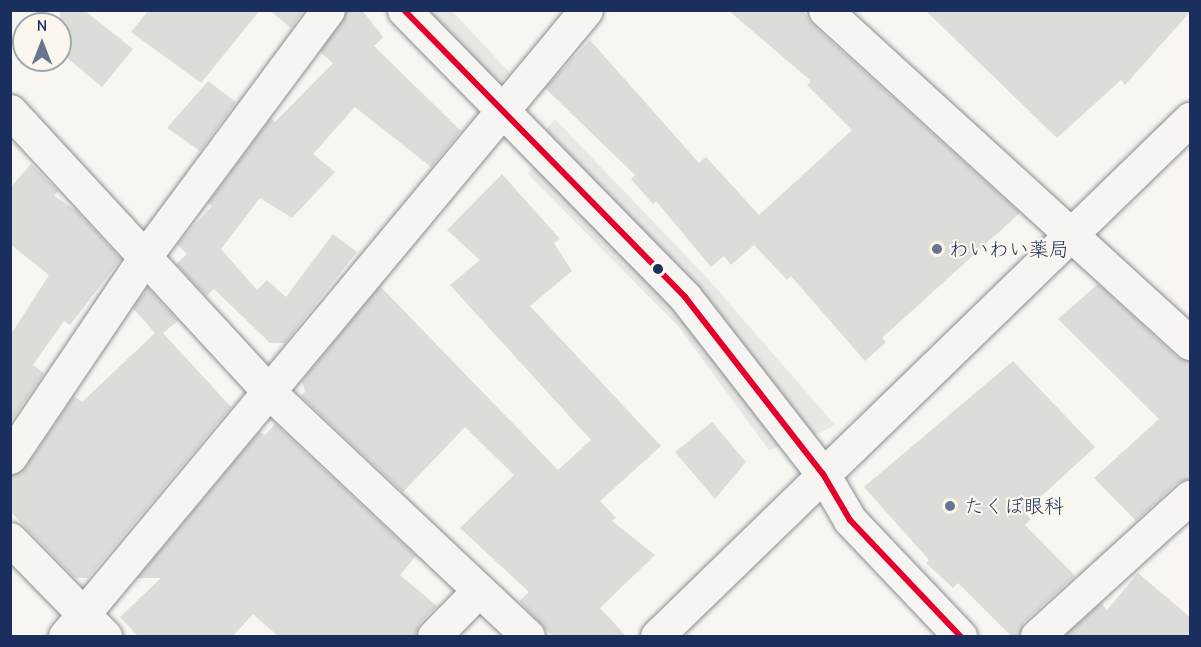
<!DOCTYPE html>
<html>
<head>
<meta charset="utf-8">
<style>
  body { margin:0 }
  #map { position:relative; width:1201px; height:647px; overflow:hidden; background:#f8f6f0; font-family:"Comic Neue","Klee One",sans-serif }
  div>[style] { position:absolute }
  .green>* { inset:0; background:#e8e7e2 }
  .building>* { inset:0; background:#dcdcd9 }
  .roads { filter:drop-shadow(0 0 2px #8b8e94) drop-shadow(0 0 2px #8b8e94) }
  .minor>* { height:33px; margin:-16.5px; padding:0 16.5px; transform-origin:16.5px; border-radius:16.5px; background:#f6f5f1 }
  .bus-1>* { height:6px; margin:-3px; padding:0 3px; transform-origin:3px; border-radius:3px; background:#e4002b }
  .dots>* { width:16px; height:16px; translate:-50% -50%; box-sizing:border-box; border:3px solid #fbf7ec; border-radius:50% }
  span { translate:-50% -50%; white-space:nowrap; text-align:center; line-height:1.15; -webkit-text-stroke:4.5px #fbf7ec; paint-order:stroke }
  .poi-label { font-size:20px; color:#1b2f5e }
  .left { translate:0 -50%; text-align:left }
  .frame { position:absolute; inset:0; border:12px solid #1b2f5e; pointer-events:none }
  .north { position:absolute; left:12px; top:12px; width:60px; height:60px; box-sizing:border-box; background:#fbf7ec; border:2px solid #a1a7b3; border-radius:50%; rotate:0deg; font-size:16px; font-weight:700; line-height:24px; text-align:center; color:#1b2f5e }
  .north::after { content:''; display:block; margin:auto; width:21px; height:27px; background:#687591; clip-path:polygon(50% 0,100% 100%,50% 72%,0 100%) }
</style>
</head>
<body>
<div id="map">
  <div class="green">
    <div style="clip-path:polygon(423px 11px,452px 11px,510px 73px,494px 87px)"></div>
    <div style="clip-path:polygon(555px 119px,708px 279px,835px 425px,809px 438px,540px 137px)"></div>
    <div style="clip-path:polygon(539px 163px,692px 319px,788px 443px,769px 450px,678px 326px,527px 173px)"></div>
  </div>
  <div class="building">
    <div style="clip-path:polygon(60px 10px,84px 10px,133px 49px,102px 87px,60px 52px)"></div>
    <div style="clip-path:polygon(149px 10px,260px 10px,201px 83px,131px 32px)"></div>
    <div style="clip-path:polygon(269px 10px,304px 10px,291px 28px)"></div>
    <div style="clip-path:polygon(346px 10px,362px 10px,383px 37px,374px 46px,461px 131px,431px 167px,355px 107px,313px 154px,335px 172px,292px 218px,260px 198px,221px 249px,257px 290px,267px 280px,286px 297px,333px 234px,357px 252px,285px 343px,270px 343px,214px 289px,206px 296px,176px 264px,187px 254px,177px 244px,212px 206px,208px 203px,271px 118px,275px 122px,333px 63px,320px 52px)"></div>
    <div style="clip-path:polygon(728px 10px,803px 10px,812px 24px,1020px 213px,882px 338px,886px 342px,865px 361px,791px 276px,787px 280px,754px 245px,731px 265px,724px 256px,711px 267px,656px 201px,653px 204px,631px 179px,635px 175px,545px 88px,590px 40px,699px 163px,706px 157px,759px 215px,852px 130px,807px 85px,811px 81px)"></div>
    <div style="clip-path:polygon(925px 10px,1191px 10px,1191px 11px,1125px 85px,1121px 80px,1057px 138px)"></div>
    <div style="clip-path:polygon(208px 81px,236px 102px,200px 151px,167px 128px)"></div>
    <div style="clip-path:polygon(31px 164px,58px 191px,54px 196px,77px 211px,121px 259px,70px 325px,64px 321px,33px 365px,44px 373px,10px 423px,10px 336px,49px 275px,10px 244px,10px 188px)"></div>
    <div style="clip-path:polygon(502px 174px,560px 239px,554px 243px,572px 271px,530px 306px,661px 446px,600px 501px,616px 518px,612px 521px,655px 555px,600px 608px,626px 636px,552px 636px,519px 601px,529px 592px,460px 528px,514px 475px,465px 427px,403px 492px,301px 396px,305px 392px,302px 381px,380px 286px,558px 470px,591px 440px,450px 285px,480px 260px,447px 230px)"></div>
    <div style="clip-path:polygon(1098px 284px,1177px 357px,1191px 361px,1191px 479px,1177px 483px,1136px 521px,1094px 478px,1159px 419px,1058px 319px)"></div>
    <div style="clip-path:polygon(148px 288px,178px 321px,163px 333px,231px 407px,88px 578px,75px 578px,10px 511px,10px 475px,26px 467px,74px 396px,82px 402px,155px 333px,133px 308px)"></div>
    <div style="clip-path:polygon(1013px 361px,1095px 447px,1024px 512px,1031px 519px,1025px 525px,1075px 576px,1024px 622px,1019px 636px,1011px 636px,958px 583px,953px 588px,926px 563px,929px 560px,864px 487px)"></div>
    <div style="clip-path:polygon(712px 422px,746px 462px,715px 499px,675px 452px)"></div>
    <div style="clip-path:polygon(275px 424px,416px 556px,400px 575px,437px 606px,420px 623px,416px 636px,278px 636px,253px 614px,233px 636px,138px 636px,120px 617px,161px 578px,137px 578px,259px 432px,265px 435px)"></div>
    <div style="clip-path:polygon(1138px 573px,1191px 618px,1191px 636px,1064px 636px,1101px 603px,1107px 610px)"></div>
  </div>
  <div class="roads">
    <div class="minor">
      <div style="left:404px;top:10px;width:402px;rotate:45.6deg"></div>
      <div style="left:685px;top:297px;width:224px;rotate:52.1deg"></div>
      <div style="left:823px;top:474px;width:53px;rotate:59.6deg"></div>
      <div style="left:850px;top:520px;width:160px;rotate:46.5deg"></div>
      <div style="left:825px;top:10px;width:494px;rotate:42.4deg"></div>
      <div style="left:10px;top:21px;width:15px;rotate:-48deg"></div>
      <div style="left:10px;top:111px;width:381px;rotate:47.3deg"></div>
      <div style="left:268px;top:391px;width:357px;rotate:43.3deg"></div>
      <div style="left:10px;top:457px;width:244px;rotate:-56deg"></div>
      <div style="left:146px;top:255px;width:305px;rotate:-53.4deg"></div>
      <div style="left:10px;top:539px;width:136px;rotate:45.6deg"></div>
      <div style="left:65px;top:636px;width:814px;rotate:-50.23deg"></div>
      <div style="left:434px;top:636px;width:64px;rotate:-45.6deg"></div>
      <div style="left:657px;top:636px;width:743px;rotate:-44.13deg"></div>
      <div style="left:1037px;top:636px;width:207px;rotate:-42.3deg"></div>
    </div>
  </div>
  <div class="bus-1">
    <div style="left:404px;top:10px;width:402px;rotate:45.6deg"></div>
    <div style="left:685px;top:297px;width:224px;rotate:52.1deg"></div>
    <div style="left:823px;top:474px;width:53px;rotate:59.6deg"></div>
    <div style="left:850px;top:520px;width:160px;rotate:46.5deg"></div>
  </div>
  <div class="dots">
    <div style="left:937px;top:249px;background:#687591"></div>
    <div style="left:658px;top:269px;background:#1b2f5e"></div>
    <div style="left:950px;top:506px;background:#687591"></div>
  </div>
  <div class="poi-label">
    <span class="left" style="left:949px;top:249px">わいわい薬局</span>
    <span class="left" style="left:964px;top:506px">たくぼ眼科</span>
  </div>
  <div class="frame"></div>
  <div class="north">N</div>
</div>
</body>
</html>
